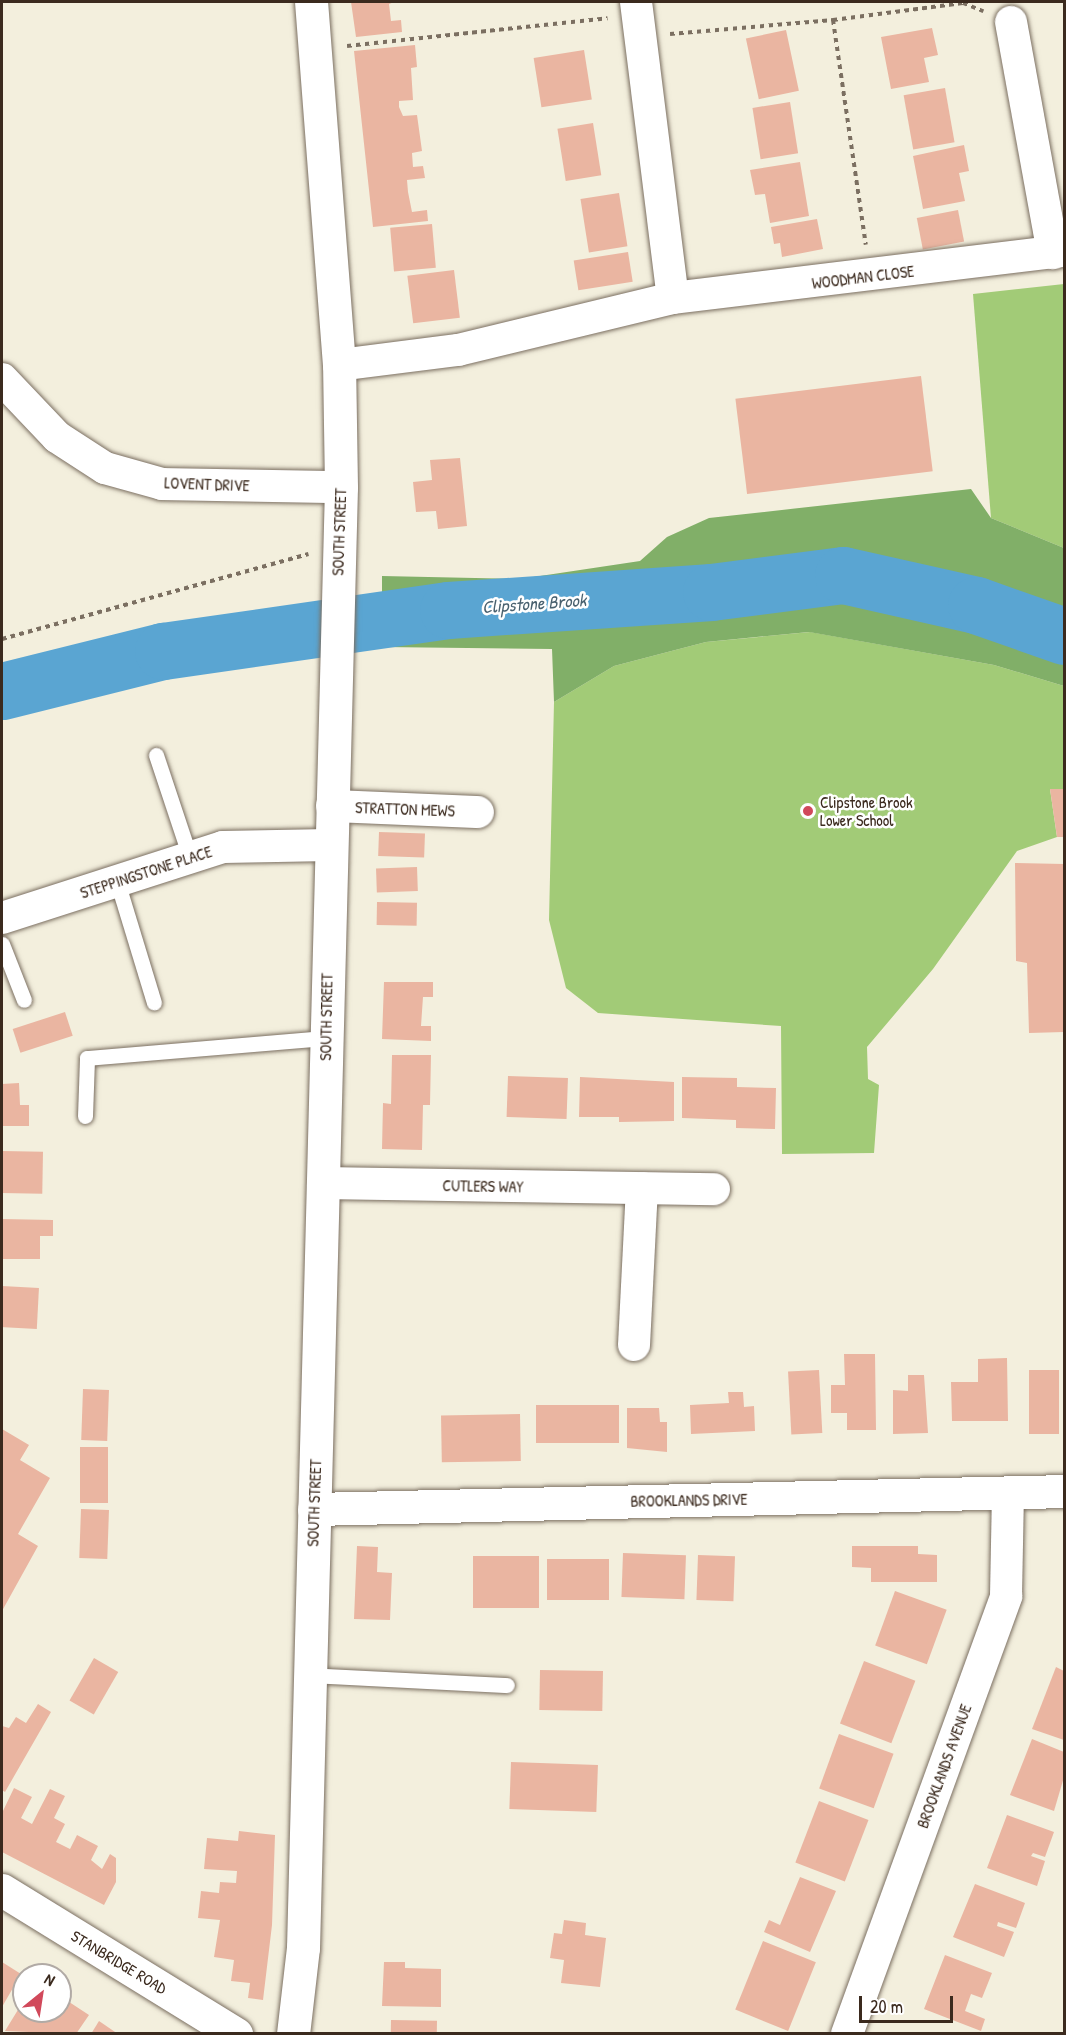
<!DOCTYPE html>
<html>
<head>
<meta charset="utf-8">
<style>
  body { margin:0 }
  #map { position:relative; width:1066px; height:2035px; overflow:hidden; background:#f3efdd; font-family:"Patrick Hand",sans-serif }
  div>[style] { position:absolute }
  .green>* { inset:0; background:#a2cb77 }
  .forest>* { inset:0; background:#81af68 }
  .river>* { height:57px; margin:-28.5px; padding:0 28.5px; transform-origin:28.5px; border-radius:28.5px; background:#5aa5d2 }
  .building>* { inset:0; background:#eab5a1; transform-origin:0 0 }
  .path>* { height:4px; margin-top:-2px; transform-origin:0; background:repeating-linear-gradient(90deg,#7b6f61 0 4.5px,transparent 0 9px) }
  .roads { filter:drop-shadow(0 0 2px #7b6f61) drop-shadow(0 0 2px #7b6f61) }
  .service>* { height:15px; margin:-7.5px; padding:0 7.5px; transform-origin:7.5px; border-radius:7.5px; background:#fff }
  .minor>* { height:32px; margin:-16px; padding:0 16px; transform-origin:16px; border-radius:16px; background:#fff }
  .tertiary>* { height:33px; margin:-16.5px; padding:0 16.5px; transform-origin:16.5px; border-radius:16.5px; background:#fff }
  .dots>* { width:16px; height:16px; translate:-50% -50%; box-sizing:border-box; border:3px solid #fff; border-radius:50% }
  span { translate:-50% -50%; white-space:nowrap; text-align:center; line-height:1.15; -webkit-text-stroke:5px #fff; paint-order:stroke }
  .street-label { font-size:16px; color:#3b2a1e }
  .poi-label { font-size:16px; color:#3b2a1e }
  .left { translate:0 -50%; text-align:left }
  .water-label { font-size:18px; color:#49616f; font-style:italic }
  .frame { position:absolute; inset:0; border:3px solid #3b2a1e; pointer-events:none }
  .north { position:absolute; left:12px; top:1963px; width:60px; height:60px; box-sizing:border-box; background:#fff; border:2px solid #b1aaa5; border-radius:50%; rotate:30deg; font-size:16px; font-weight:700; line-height:24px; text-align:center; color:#3b2a1e }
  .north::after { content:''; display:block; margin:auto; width:21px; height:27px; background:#d1495b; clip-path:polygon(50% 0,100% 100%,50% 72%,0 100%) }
  .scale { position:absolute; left:859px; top:1996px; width:94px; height:27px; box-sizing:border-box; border:3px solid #3b2a1e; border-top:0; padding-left:8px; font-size:18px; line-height:21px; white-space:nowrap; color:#3b2a1e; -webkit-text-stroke:4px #fff; paint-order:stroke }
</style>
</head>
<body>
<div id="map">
  <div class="green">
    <div style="clip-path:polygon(1064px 284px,1064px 548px,991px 518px,973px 294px)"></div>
    <div style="clip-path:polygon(810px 632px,994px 665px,1064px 686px,1064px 789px,1050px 789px,1057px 837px,1017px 851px,933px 969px,867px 1047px,868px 1079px,879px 1085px,874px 1153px,782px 1154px,781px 1026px,598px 1013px,566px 988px,549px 920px,554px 702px,614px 666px,706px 642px)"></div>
  </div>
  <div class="forest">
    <div style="clip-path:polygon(971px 489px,991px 518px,1064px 548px,1064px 686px,994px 665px,809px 632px,706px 642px,614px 666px,554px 702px,552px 649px,382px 647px,382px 576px,520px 579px,640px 561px,667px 537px,709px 518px)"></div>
  </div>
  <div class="river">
    <div style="left:2px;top:691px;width:166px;rotate:-14deg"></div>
    <div style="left:163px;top:651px;width:288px;rotate:-8.2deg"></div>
    <div style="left:448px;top:610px;width:264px;rotate:-3.9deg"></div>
    <div style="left:711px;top:592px;width:133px;rotate:-7.3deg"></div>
    <div style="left:843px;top:575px;width:136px;rotate:12.7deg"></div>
    <div style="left:976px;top:605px;width:93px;rotate:19.4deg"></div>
  </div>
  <div class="building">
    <div style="clip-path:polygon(351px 2px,394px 2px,389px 4px,391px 21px,401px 20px,402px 32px,356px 37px)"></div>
    <div style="clip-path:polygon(932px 28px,938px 55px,924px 58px,929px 82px,891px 89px,881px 37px)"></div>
    <div style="left:786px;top:30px;width:62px;height:41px;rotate:78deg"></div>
    <div style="clip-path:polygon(415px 45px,417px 67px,411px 68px,413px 100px,399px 101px,399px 107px,403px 116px,417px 115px,422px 151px,412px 153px,413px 167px,423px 166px,425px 178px,407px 180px,408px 192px,412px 212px,427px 210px,428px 221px,373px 227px,354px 51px)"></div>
    <div style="left:584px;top:50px;width:50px;height:51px;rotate:81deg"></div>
    <div style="left:945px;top:88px;width:55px;height:42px;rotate:80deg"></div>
    <div style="left:790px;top:102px;width:52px;height:38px;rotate:81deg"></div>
    <div style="left:593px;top:123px;width:53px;height:36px;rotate:81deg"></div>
    <div style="clip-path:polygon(964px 145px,969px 171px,959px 173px,965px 201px,923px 209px,913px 156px)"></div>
    <div style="clip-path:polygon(800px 162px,809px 216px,770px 223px,765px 194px,755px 195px,750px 170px)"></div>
    <div style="left:619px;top:193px;width:54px;height:39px;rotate:81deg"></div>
    <div style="left:958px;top:210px;width:32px;height:42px;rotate:79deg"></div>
    <div style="clip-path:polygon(817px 219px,823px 249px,782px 257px,780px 243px,774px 244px,771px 227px)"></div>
    <div style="left:432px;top:224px;width:44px;height:42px;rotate:85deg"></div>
    <div style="left:628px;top:252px;width:30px;height:55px;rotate:81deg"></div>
    <div style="left:454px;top:270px;width:48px;height:47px;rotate:83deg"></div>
    <div style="left:921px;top:376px;width:96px;height:187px;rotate:83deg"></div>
    <div style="clip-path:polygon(460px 458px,467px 526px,438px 529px,436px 511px,416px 512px,413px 482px,432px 480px,430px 460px)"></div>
    <div style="clip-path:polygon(1050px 789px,1064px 789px,1064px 837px,1057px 837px)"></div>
    <div style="left:379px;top:832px;width:46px;height:24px;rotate:2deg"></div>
    <div style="clip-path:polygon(1015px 863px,1064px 864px,1064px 1032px,1029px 1033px,1027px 963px,1016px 961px)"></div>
    <div style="left:417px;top:867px;width:24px;height:41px;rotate:88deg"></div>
    <div style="left:377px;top:902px;width:40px;height:23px;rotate:1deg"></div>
    <div style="clip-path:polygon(384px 982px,433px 982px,433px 997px,423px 997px,421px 1026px,431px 1026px,431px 1041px,382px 1039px)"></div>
    <div style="left:65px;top:1012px;width:25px;height:55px;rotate:72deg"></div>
    <div style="clip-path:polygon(392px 1055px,431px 1055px,430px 1105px,423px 1105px,422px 1150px,382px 1149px,383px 1103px,391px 1104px)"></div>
    <div style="left:508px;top:1076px;width:60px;height:41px;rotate:2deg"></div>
    <div style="clip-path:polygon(580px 1077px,674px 1082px,674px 1121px,619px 1122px,619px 1117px,579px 1117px)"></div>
    <div style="clip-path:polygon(682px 1077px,737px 1078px,737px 1087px,776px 1088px,775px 1129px,736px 1128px,736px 1120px,682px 1118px)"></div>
    <div style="clip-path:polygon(19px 1083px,20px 1105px,29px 1105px,29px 1126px,2px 1126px,2px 1084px)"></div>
    <div style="left:2px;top:1151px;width:41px;height:42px;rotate:1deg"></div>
    <div style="clip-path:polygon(2px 1219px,53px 1220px,53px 1236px,40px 1236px,40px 1259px,2px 1259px)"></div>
    <div style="left:2px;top:1286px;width:37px;height:41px;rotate:3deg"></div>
    <div style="clip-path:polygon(844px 1354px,875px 1354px,876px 1430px,847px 1430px,847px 1413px,831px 1413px,831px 1385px,845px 1385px)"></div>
    <div style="clip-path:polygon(1007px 1358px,1008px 1421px,952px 1421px,951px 1382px,978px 1382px,978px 1359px)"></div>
    <div style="left:819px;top:1370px;width:63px;height:31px;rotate:87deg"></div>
    <div style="left:1029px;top:1370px;width:30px;height:64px"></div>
    <div style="clip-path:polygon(908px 1375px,924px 1375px,928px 1433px,893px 1434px,893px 1390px,908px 1391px)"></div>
    <div style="left:83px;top:1389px;width:26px;height:51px;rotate:2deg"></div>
    <div style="clip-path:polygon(728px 1392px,743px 1392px,744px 1407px,754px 1406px,755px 1431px,691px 1434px,690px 1405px,729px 1403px)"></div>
    <div style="left:536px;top:1405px;width:83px;height:38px"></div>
    <div style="clip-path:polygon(627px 1408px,659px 1408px,660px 1422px,667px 1422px,667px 1452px,627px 1448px)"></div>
    <div style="left:520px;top:1414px;width:47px;height:79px;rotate:89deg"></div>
    <div style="clip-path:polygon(2px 1429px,29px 1445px,20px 1460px,50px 1478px,18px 1534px,38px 1546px,2px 1611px)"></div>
    <div style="left:80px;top:1447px;width:28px;height:56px"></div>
    <div style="left:81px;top:1509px;width:28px;height:49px;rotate:2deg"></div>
    <div style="clip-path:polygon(357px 1546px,378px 1547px,377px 1572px,392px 1573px,390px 1620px,354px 1619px)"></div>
    <div style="clip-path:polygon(852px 1546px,918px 1546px,918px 1554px,937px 1555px,937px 1582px,871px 1582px,871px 1568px,852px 1567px)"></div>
    <div style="left:623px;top:1553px;width:63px;height:44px;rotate:2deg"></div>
    <div style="left:698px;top:1555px;width:37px;height:45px;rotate:2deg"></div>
    <div style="left:473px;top:1556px;width:66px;height:52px"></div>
    <div style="left:609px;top:1559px;width:41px;height:62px;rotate:90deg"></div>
    <div style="left:895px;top:1591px;width:55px;height:58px;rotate:20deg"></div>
    <div style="left:94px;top:1658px;width:28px;height:49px;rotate:30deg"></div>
    <div style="left:864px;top:1661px;width:55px;height:67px;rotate:21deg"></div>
    <div style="clip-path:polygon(1056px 1667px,1064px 1671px,1064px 1740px,1032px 1729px)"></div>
    <div style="left:540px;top:1670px;width:63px;height:40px;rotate:1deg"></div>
    <div style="clip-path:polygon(38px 1704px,51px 1712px,5px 1792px,2px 1790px,2px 1726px,9px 1728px,16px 1717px,26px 1723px)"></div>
    <div style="left:839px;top:1734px;width:58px;height:58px;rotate:20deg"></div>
    <div style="clip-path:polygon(1032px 1739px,1064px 1752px,1064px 1777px,1054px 1811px,1010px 1795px)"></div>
    <div style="left:511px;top:1762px;width:87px;height:47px;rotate:2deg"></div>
    <div style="clip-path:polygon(14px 1788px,32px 1797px,21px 1818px,32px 1824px,50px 1789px,65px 1796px,54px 1818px,65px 1824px,56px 1842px,70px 1849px,77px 1835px,98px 1846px,91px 1860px,102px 1869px,110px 1854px,116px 1858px,116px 1882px,104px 1905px,2px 1852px,2px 1813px)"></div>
    <div style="left:819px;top:1801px;width:53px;height:66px;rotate:21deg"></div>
    <div style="clip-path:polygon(1007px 1815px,1054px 1832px,1045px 1857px,1033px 1853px,1031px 1856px,1045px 1861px,1037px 1886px,987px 1868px)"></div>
    <div style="clip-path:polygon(239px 1831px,275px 1835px,272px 1925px,263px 2000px,248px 1998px,250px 1983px,231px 1981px,234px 1960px,214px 1957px,220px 1920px,198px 1918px,201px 1891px,219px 1893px,220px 1882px,236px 1883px,237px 1871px,204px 1869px,207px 1838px,238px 1841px)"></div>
    <div style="clip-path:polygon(800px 1877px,836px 1891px,810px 1952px,764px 1932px,769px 1920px,780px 1925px)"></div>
    <div style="clip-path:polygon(975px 1884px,1025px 1903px,1016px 1928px,998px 1922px,997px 1926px,1014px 1932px,1004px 1957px,953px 1937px)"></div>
    <div style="clip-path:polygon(564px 1920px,586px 1923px,585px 1935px,606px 1938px,600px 1987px,561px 1983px,564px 1960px,550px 1958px,554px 1933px,562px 1934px)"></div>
    <div style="left:763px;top:1941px;width:57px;height:74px;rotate:22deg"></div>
    <div style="clip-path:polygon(945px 1955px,992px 1973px,982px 1998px,971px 1994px,965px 2011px,985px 2019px,981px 2031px,924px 2009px)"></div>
    <div style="clip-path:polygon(2px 1962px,21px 1974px,2px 2007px)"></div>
    <div style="clip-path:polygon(384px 1962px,405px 1962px,405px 1968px,441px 1969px,441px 2007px,382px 2006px)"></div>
    <div style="clip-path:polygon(60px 1996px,89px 2015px,76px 2034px,5px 2031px,24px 2000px,24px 2011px,60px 2011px)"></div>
    <div style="left:391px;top:2020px;width:46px;height:14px;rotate:1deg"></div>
    <div style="clip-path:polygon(99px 2021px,118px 2034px,91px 2034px)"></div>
  </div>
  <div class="path">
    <div style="left:833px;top:20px;width:227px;rotate:81.7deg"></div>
    <div style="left:670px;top:34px;width:164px;rotate:-4.9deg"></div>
    <div style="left:833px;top:20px;width:131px;rotate:-7.5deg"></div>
    <div style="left:963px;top:3px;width:22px;rotate:22deg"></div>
    <div style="left:347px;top:46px;width:262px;rotate:-6.1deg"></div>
    <div style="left:2px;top:639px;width:318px;rotate:-15.5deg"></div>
  </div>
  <div class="roads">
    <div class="service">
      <div style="left:156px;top:755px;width:108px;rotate:71.6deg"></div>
      <div style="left:117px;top:881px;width:127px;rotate:73.1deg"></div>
      <div style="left:2px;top:944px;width:60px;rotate:68.6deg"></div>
      <div style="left:85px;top:1116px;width:58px;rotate:-88deg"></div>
      <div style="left:87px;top:1058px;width:240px;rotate:-4.8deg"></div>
      <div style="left:308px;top:1675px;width:199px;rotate:2.9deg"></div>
    </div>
    <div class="minor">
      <div style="left:636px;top:2px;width:298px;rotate:82.9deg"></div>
      <div style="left:1011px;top:22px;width:235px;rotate:79.7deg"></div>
      <div style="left:339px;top:365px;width:120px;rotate:-7.2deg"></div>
      <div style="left:458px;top:350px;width:221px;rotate:-13.6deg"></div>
      <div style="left:673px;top:298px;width:394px;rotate:-6.9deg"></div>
      <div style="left:2px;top:379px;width:80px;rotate:46.5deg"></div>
      <div style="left:57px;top:437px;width:57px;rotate:32.9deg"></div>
      <div style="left:105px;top:468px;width:59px;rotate:15.7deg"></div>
      <div style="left:162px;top:484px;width:179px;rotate:1deg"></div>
      <div style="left:332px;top:806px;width:146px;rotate:2.4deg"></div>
      <div style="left:2px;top:918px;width:232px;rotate:-17.8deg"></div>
      <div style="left:223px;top:847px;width:107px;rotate:-1.1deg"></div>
      <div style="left:323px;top:1183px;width:391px;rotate:0.9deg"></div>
      <div style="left:634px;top:1345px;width:157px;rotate:-87.1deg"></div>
      <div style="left:847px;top:2034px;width:466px;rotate:-70deg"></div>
      <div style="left:1006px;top:1596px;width:103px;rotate:-88.9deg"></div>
    </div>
    <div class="tertiary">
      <div style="left:314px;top:1509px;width:750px;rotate:-1.37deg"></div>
      <div style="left:2px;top:1890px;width:275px;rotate:31.6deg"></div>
      <div style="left:293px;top:2034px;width:87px;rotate:-83.4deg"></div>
      <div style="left:303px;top:1948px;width:1461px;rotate:-88.51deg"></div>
      <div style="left:341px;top:487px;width:122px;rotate:-90.9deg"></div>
      <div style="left:339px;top:365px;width:364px;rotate:-94.4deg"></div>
    </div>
  </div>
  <div class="dots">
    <div style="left:808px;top:811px;background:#d1495b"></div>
  </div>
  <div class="street-label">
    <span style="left:863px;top:277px;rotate:-7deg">WOODMAN CLOSE</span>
    <span style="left:207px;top:484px;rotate:2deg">LOVENT DRIVE</span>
    <span style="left:339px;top:532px;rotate:-88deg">SOUTH STREET</span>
    <span style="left:405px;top:809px;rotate:2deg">STRATTON MEWS</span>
    <span style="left:146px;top:872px;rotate:-18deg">STEPPINGSTONE PLACE</span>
    <span style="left:326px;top:1017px;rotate:-89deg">SOUTH STREET</span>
    <span style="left:483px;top:1186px;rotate:1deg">CUTLERS WAY</span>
    <span style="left:689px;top:1500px;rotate:-1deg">BROOKLANDS DRIVE</span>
    <span style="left:314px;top:1503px;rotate:-88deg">SOUTH STREET</span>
    <span style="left:944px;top:1766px;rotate:-70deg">BROOKLANDS AVENUE</span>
    <span style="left:119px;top:1962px;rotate:31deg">STANBRIDGE ROAD</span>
  </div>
  <div class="poi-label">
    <span class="left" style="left:820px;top:811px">Clipstone Brook<br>Lower School</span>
  </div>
  <div class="water-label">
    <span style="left:534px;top:604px;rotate:-4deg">Clipstone Brook</span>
  </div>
  <div class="frame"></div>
  <div class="north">N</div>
  <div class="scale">20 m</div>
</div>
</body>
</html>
